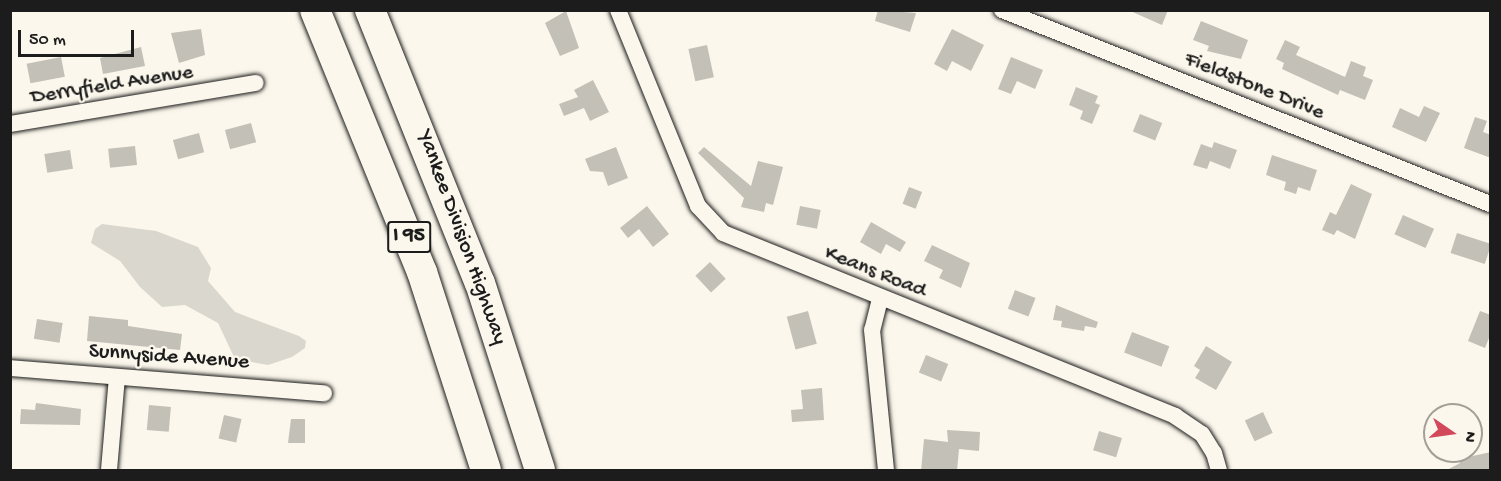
<!DOCTYPE html>
<html>
<head>
<meta charset="utf-8">
<style>
  body { margin:0 }
  #map { position:relative; width:1501px; height:481px; overflow:hidden; background:#fbf7ec; font-family:"Gochi Hand",sans-serif }
  div>[style] { position:absolute }
  .green>* { inset:0; background:#dad7ce }
  .building>* { inset:0; background:#c3c0b8; transform-origin:0 0 }
  .roads { filter:drop-shadow(0 0 2px #1c1c1c) drop-shadow(0 0 2px #1c1c1c) }
  .minor>* { height:16px; margin:-8px; padding:0 8px; transform-origin:8px; border-radius:8px; background:#fbf7ec }
  .motorway>* { height:30px; margin:-15px; padding:0 15px; transform-origin:15px; border-radius:15px; background:#fbf7ec }
  span { translate:-50% -50%; white-space:nowrap; text-align:center; line-height:1.15; -webkit-text-stroke:4.5px #fbf7ec; paint-order:stroke }
  .shield-label span { padding:2px 4px; background:#fbf7ec; border:2px solid; border-radius:4px; -webkit-text-stroke-width:0 }
  .shield-label { font-size:21px; color:#1c1c1c; font-weight:700 }
  .street-label { font-size:22px; color:#1c1c1c }
  .frame { position:absolute; inset:0; border:12px solid #1c1c1c; pointer-events:none }
  .north { position:absolute; left:1423px; top:403px; width:60px; height:60px; box-sizing:border-box; background:#fbf7ec; border:2px solid #a29f99; border-radius:50%; rotate:103deg; font-size:16px; font-weight:700; line-height:24px; text-align:center; color:#1c1c1c }
  .north::after { content:''; display:block; margin:auto; width:21px; height:27px; background:#d1495b; clip-path:polygon(50% 0,100% 100%,50% 72%,0 100%) }
  .scale { position:absolute; left:18px; top:30px; width:116px; height:27px; box-sizing:border-box; border:3px solid #1c1c1c; border-top:0; padding-left:8px; font-size:18px; line-height:21px; white-space:nowrap; color:#1c1c1c; -webkit-text-stroke:4px #fbf7ec; paint-order:stroke }
</style>
</head>
<body>
<div id="map">
  <div class="green">
    <div style="clip-path:polygon(102px 224px,156px 231px,198px 247px,211px 268px,208px 281px,235px 312px,299px 336px,306px 341px,305px 348px,292px 357px,268px 365px,235px 359px,218px 323px,185px 305px,162px 307px,140px 287px,120px 261px,91px 243px,95px 229px)"></div>
  </div>
  <div class="building">
    <div style="clip-path:polygon(878px 10px,916px 13px,910px 32px,875px 21px)"></div>
    <div style="clip-path:polygon(1128px 10px,1168px 10px,1162px 25px)"></div>
    <div style="clip-path:polygon(566px 11px,579px 48px,560px 56px,545px 23px)"></div>
    <div style="clip-path:polygon(1201px 21px,1248px 40px,1241px 59px,1207px 51px,1209px 46px,1193px 40px)"></div>
    <div style="clip-path:polygon(201px 29px,205px 55px,179px 63px,171px 33px)"></div>
    <div style="clip-path:polygon(952px 29px,984px 45px,971px 71px,952px 61px,947px 71px,934px 64px)"></div>
    <div style="clip-path:polygon(1285px 40px,1300px 47px,1296px 55px,1345px 77px,1351px 61px,1366px 67px,1363px 76px,1373px 80px,1365px 100px,1340px 90px,1338px 95px,1282px 69px,1284px 63px,1276px 59px)"></div>
    <div style="left:707px;top:45px;width:33px;height:19px;rotate:78deg"></div>
    <div style="clip-path:polygon(141px 47px,145px 66px,103px 74px,100px 58px)"></div>
    <div style="left:61px;top:57px;width:20px;height:35px;rotate:79deg"></div>
    <div style="clip-path:polygon(1011px 57px,1043px 70px,1035px 89px,1017px 81px,1011px 94px,998px 89px)"></div>
    <div style="clip-path:polygon(593px 80px,609px 112px,590px 121px,584px 108px,564px 116px,559px 104px,578px 97px,574px 90px)"></div>
    <div style="clip-path:polygon(1076px 87px,1098px 96px,1095px 103px,1100px 105px,1092px 124px,1080px 119px,1083px 111px,1069px 105px)"></div>
    <div style="clip-path:polygon(1424px 106px,1440px 113px,1426px 142px,1392px 127px,1400px 108px,1419px 117px)"></div>
    <div style="left:1140px;top:114px;width:24px;height:19px;rotate:22deg"></div>
    <div style="clip-path:polygon(1475px 117px,1487px 121px,1483px 132px,1491px 135px,1491px 158px,1464px 148px)"></div>
    <div style="left:251px;top:123px;width:20px;height:27px;rotate:75deg"></div>
    <div style="left:199px;top:133px;width:20px;height:27px;rotate:75deg"></div>
    <div style="clip-path:polygon(1214px 142px,1237px 150px,1230px 169px,1210px 161px,1207px 169px,1193px 165px,1201px 144px,1212px 148px)"></div>
    <div style="left:135px;top:146px;width:19px;height:27px;rotate:84deg"></div>
    <div style="clip-path:polygon(616px 147px,628px 178px,608px 186px,603px 172px,590px 171px,585px 159px)"></div>
    <div style="clip-path:polygon(704px 147px,751px 186px,758px 161px,783px 167px,773px 205px,766px 203px,764px 212px,741px 207px,744px 198px,698px 153px)"></div>
    <div style="left:70px;top:150px;width:19px;height:26px;rotate:81deg"></div>
    <div style="clip-path:polygon(1272px 155px,1317px 170px,1310px 191px,1298px 187px,1296px 194px,1284px 190px,1286px 182px,1266px 175px)"></div>
    <div style="clip-path:polygon(1351px 184px,1372px 194px,1355px 239px,1337px 230px,1334px 235px,1322px 230px,1330px 212px,1336px 215px)"></div>
    <div style="left:909px;top:187px;width:14px;height:18px;rotate:21deg"></div>
    <div style="clip-path:polygon(647px 206px,669px 234px,653px 247px,639px 229px,628px 238px,620px 228px)"></div>
    <div style="left:800px;top:206px;width:21px;height:19px;rotate:11deg"></div>
    <div style="left:1403px;top:215px;width:34px;height:21px;rotate:24deg"></div>
    <div style="clip-path:polygon(871px 222px,906px 242px,900px 252px,886px 244px,881px 254px,860px 242px)"></div>
    <div style="left:1457px;top:233px;width:36px;height:21px;rotate:18deg"></div>
    <div style="clip-path:polygon(932px 245px,970px 263px,961px 288px,939px 278px,943px 270px,924px 261px)"></div>
    <div style="left:710px;top:262px;width:23px;height:20px;rotate:47deg"></div>
    <div style="left:1015px;top:290px;width:22px;height:20px;rotate:21deg"></div>
    <div style="clip-path:polygon(1056px 305px,1098px 322px,1096px 328px,1085px 326px,1084px 331px,1061px 327px,1062px 321px,1053px 320px)"></div>
    <div style="left:808px;top:311px;width:34px;height:22px;rotate:75deg"></div>
    <div style="clip-path:polygon(1480px 311px,1491px 315px,1491px 333px,1485px 348px,1468px 341px)"></div>
    <div style="clip-path:polygon(89px 316px,128px 320px,128px 326px,182px 334px,180px 350px,87px 341px)"></div>
    <div style="left:37px;top:319px;width:26px;height:20px;rotate:9deg"></div>
    <div style="left:1132px;top:332px;width:40px;height:22px;rotate:21deg"></div>
    <div style="clip-path:polygon(1206px 346px,1232px 362px,1216px 390px,1195px 378px,1200px 370px,1194px 366px)"></div>
    <div style="left:926px;top:355px;width:24px;height:19px;rotate:22deg"></div>
    <div style="clip-path:polygon(822px 388px,824px 420px,792px 422px,791px 410px,803px 409px,801px 390px)"></div>
    <div style="clip-path:polygon(36px 403px,81px 409px,80px 425px,20px 424px,21px 409px,35px 410px)"></div>
    <div style="left:149px;top:405px;width:22px;height:25px;rotate:5deg"></div>
    <div style="left:1263px;top:412px;width:23px;height:20px;rotate:65deg"></div>
    <div style="left:224px;top:415px;width:18px;height:24px;rotate:13deg"></div>
    <div style="clip-path:polygon(291px 419px,305px 419px,305px 443px,288px 443px)"></div>
    <div style="clip-path:polygon(947px 430px,980px 432px,979px 451px,959px 449px,957px 471px,921px 471px,924px 439px,948px 442px)"></div>
    <div style="left:1099px;top:431px;width:24px;height:20px;rotate:17deg"></div>
    <div style="clip-path:polygon(1491px 452px,1491px 471px,1445px 471px,1460px 463px,1459px 459px)"></div>
  </div>
  <div class="roads">
    <div class="minor">
      <div style="left:618px;top:10px;width:212px;rotate:67.8deg"></div>
      <div style="left:698px;top:206px;width:37px;rotate:47deg"></div>
      <div style="left:723px;top:233px;width:488px;rotate:22deg"></div>
      <div style="left:1175px;top:416px;width:32px;rotate:34deg"></div>
      <div style="left:1202px;top:434px;width:22px;rotate:58deg"></div>
      <div style="left:1214px;top:453px;width:18px;rotate:74deg"></div>
      <div style="left:1002px;top:10px;width:525px;rotate:21.68deg"></div>
      <div style="left:10px;top:124px;width:249px;rotate:-9.5deg"></div>
      <div style="left:880px;top:299px;width:32px;rotate:104deg"></div>
      <div style="left:872px;top:330px;width:141px;rotate:84.3deg"></div>
      <div style="left:10px;top:368px;width:315px;rotate:4.6deg"></div>
      <div style="left:109px;top:470px;width:93px;rotate:-85.1deg"></div>
    </div>
    <div class="motorway">
      <div style="left:315px;top:10px;width:283px;rotate:67.8deg"></div>
      <div style="left:422px;top:272px;width:208px;rotate:72.1deg"></div>
      <div style="left:370px;top:10px;width:294px;rotate:68.1deg"></div>
      <div style="left:480px;top:283px;width:196px;rotate:72.2deg"></div>
    </div>
  </div>
  <div class="shield-label">
    <span style="left:409px;top:237px">I 95</span>
  </div>
  <div class="street-label">
    <span style="left:112px;top:86px;rotate:-9deg">Derryfield Avenue</span>
    <span style="left:1254px;top:87px;rotate:22deg">Fieldstone Drive</span>
    <span style="left:461px;top:238px;rotate:70deg">Yankee Division Highway</span>
    <span style="left:875px;top:273px;rotate:22deg">Keans Road</span>
    <span style="left:169px;top:358px;rotate:4deg">Sunnyside Avenue</span>
  </div>
  <div class="frame"></div>
  <div class="north">N</div>
  <div class="scale">50 m</div>
</div>
</body>
</html>
